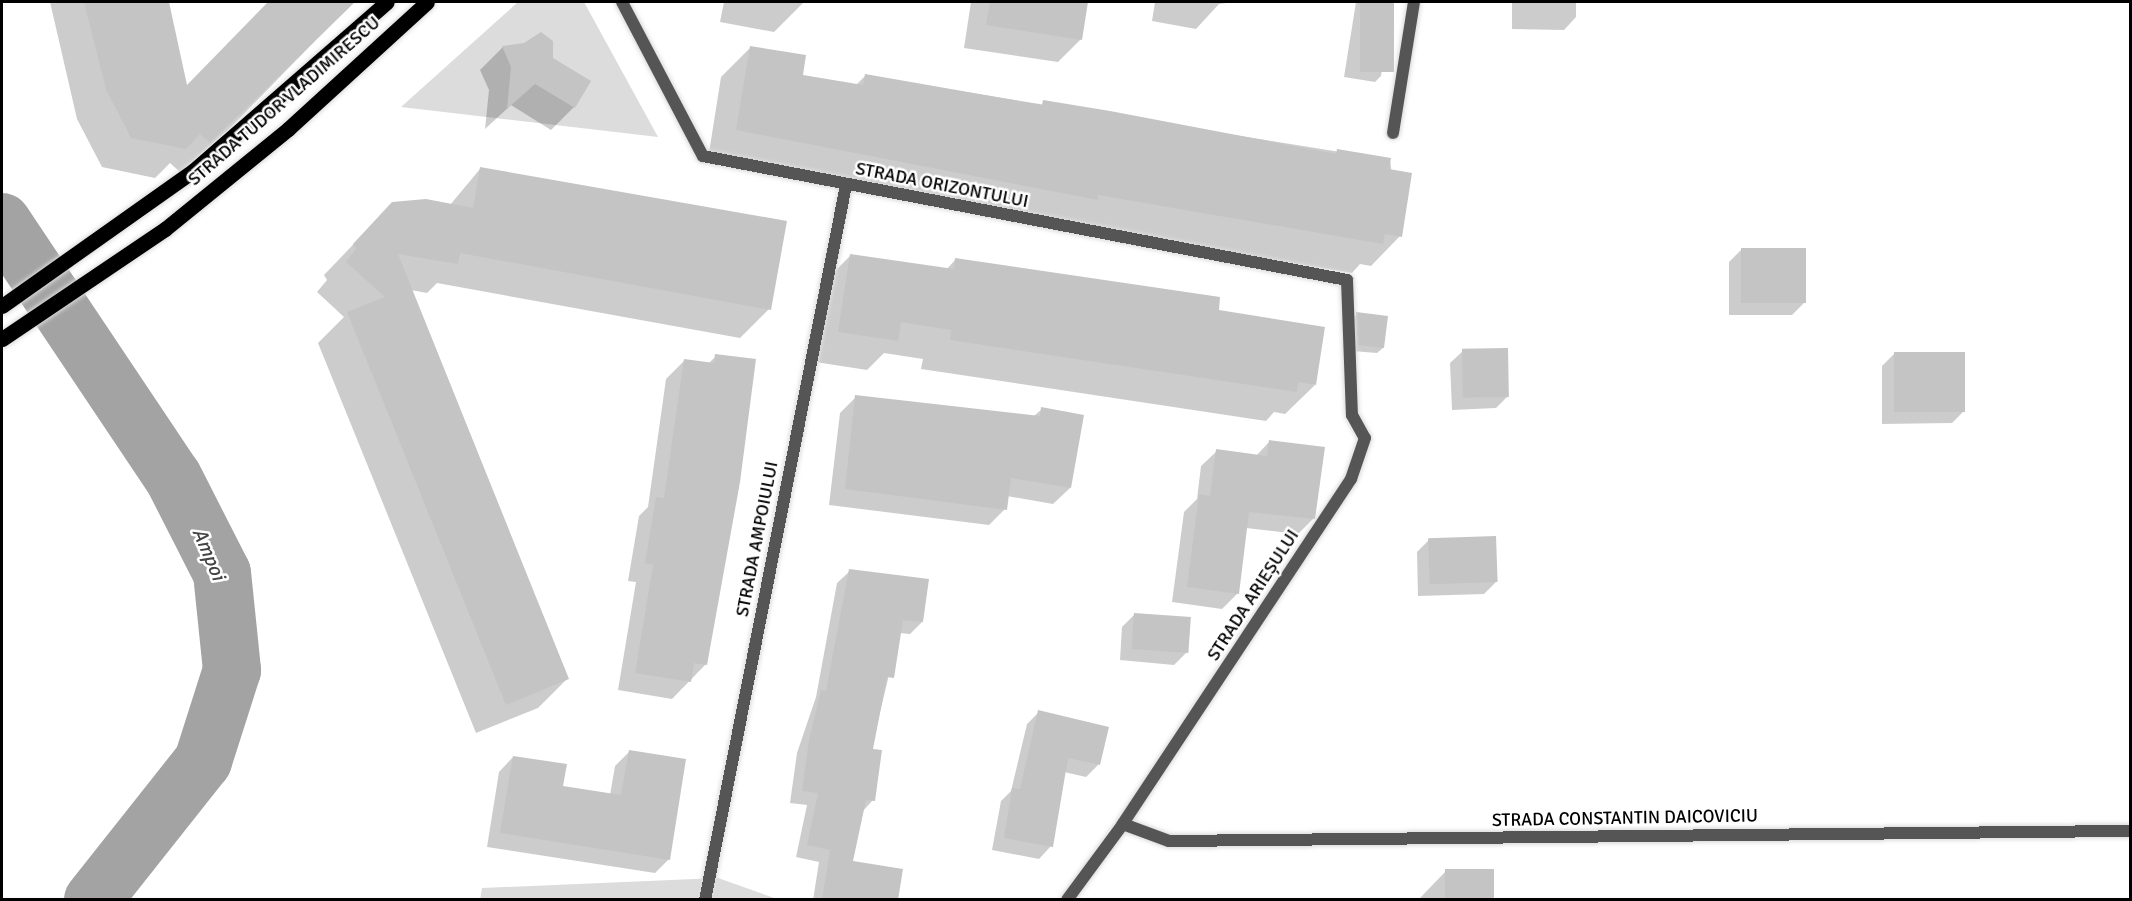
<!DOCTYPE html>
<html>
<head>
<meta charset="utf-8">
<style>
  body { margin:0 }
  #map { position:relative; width:2132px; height:901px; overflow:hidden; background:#fff; font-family:Signika,sans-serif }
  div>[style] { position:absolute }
  .green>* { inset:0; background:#dcdcdc }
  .shadow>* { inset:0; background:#0003 }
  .river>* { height:58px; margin:-29px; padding:0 29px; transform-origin:29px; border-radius:29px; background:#a3a3a3 }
  .building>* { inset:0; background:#c4c4c4; transform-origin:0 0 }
  .roads { filter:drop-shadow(0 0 2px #dbdbdb) drop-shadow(0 0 2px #dbdbdb) }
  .street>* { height:12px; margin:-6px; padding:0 6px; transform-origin:6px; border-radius:6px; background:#555 }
  .primary>* { height:15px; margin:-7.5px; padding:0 7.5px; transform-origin:7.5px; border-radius:7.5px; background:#000 }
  span { translate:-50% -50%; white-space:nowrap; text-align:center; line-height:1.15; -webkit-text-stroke:5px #fff; paint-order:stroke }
  .street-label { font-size:18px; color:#000 }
  .water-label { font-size:20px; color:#444; font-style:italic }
  .frame { position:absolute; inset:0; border:3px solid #000; pointer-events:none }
</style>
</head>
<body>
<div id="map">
  <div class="green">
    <div style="clip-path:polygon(518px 2px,584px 2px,658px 137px,401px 107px)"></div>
    <div style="clip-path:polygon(718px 878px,777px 899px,480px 900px,482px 888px)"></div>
  </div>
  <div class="shadow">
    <div style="clip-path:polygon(50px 2px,167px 2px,186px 87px,269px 2px,353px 2px,230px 128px,180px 172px,170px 163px,155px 178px,102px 167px,77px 119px)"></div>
    <div style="clip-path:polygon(724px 2px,804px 2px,774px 32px,720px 22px)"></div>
    <div style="clip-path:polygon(971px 2px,1087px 2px,1080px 40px,1058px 62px,964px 48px)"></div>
    <div style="clip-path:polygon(1155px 2px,1234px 2px,1219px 4px,1196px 29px,1152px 21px)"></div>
    <div style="clip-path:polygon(1356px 2px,1392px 2px,1381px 76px,1375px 82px,1344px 77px)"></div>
    <div style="clip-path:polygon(1512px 2px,1576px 2px,1576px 17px,1564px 30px,1512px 29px)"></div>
    <div style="clip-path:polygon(524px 45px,551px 59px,574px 107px,551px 130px,511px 105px,485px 129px,489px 90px,480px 70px,503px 47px)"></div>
    <div style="clip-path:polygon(751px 47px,801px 76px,856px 85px,865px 76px,1390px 160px,1400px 236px,1371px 266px,1360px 264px,1352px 273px,823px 185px,708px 159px,721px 77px)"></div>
    <div style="clip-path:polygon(480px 169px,769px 309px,740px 338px,437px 283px,427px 293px,411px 290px,568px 678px,538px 708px,476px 733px,318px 343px,344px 317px,317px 292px,327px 280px,324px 275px,392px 204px,450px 205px)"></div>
    <div style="clip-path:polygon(1741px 250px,1804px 303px,1792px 315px,1729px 315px,1729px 262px)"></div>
    <div style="clip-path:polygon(851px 255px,946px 270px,956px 259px,1315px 385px,1285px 414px,1274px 412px,1266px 421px,921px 369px,923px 359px,884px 353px,867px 370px,809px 361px,821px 285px)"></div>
    <div style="clip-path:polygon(1357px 314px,1383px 348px,1377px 353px,1352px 351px,1351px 320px)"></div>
    <div style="clip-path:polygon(1463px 351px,1508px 396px,1496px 408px,1452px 410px,1450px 363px)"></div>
    <div style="clip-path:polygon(1894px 354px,1964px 411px,1952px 423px,1882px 424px,1882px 366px)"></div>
    <div style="clip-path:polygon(716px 356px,705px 665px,672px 699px,618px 690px,636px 582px,628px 581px,639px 516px,648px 507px,666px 379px,684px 361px,708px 364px)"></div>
    <div style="clip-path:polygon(856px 397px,1034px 416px,1042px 409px,1070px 488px,1053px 504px,1007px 496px,1005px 509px,989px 525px,829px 505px,840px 413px)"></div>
    <div style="clip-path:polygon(1270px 441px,1314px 518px,1298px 534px,1246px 528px,1238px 593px,1222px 609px,1172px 602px,1184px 512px,1197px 499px,1201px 466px,1217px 451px,1256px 456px)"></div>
    <div style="clip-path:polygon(1429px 540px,1496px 582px,1484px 594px,1418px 596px,1417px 552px)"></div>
    <div style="clip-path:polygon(850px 571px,922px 622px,910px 634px,899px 633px,871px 750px,873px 800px,862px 812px,851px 862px,896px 900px,813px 900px,819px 862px,796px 857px,807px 805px,790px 803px,797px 753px,816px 697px,837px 583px)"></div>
    <div style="clip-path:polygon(1135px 614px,1186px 653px,1174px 665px,1120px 660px,1122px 627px)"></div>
    <div style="clip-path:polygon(1039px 712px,1107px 728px,1098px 765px,1086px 777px,1064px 772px,1051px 846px,1039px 859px,992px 850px,1001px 801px,1011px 791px,1027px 724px)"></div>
    <div style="clip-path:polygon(629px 752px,669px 859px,655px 873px,487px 847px,499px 772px,513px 757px,561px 787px,610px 795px,615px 766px)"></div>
    <div style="clip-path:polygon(1446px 871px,1493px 900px,1418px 900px)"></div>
  </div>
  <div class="river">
    <div style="left:2px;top:222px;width:307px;rotate:56.2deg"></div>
    <div style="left:173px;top:477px;width:108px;rotate:63deg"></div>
    <div style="left:222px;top:573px;width:98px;rotate:84.1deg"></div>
    <div style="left:232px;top:670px;width:96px;rotate:107.7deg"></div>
    <div style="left:203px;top:761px;width:177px;rotate:128.4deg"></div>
  </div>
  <div class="building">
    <div style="clip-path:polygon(84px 2px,169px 2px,187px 85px,268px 2px,355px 2px,210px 143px,200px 134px,186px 149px,131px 138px,106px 89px)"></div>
    <div style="clip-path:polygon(990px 2px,1088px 2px,1082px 40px,986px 25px)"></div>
    <div style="left:1360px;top:2px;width:34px;height:70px"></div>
    <div style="clip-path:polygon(541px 32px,553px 41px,553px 58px,591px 81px,575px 108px,535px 84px,507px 109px,511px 67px,502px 46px,524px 43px)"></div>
    <div style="clip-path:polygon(750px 46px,806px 55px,803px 75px,863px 85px,865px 74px,1042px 105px,1043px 100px,1110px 111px,1336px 154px,1337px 149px,1391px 158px,1389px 169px,1412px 173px,1402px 237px,1385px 234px,1383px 244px,1098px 195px,1098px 200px,736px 130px)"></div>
    <div style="clip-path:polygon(480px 167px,787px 221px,771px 310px,460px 253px,458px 264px,398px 254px,569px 679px,506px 705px,347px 312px,385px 297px,346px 262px,356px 249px,353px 244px,392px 202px,426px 199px,473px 208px)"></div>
    <div style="left:1741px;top:248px;width:65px;height:55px"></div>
    <div style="clip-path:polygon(850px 254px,954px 269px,955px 258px,1220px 297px,1219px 310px,1325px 327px,1316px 385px,1298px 382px,1297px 392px,950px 340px,951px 330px,901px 322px,898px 341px,838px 332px)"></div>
    <div style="clip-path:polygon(1356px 312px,1388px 316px,1384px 348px,1358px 345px)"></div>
    <div style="left:1508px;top:348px;width:49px;height:46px;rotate:89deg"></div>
    <div style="left:1894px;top:352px;width:71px;height:60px"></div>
    <div style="clip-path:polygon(715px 354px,756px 359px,740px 482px,707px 665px,694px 663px,691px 682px,635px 673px,653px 565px,645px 563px,656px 497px,664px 498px,684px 359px,714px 363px)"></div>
    <div style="clip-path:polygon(855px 395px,1040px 416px,1041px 407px,1084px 415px,1071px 488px,1011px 478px,1007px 510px,845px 489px)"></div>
    <div style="clip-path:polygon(1269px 440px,1325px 447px,1315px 519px,1249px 512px,1239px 594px,1187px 587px,1199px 494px,1210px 496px,1216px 449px,1267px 456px)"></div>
    <div style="left:1496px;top:536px;width:46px;height:68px;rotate:88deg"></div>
    <div style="clip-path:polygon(849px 569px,929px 579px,923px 622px,903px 620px,894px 678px,887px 677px,873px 749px,882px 750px,875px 801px,866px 800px,853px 861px,903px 869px,898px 900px,822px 900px,830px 850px,807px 845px,818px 793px,802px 791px,809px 740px,821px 690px,826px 691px)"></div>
    <div style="left:1134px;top:613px;width:57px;height:36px;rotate:4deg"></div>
    <div style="clip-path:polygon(1038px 710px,1109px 727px,1100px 765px,1068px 758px,1053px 847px,1004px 838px,1012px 788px,1020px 789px)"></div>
    <div style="clip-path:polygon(629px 750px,686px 759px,670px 860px,500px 833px,513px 756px,567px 764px,563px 786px,621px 795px)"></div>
    <div style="left:1494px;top:869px;width:31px;height:49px;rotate:90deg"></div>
  </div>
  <div class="roads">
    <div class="street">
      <div style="left:622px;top:2px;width:174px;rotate:62.3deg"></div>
      <div style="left:703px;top:156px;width:656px;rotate:10.9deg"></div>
      <div style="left:1347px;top:280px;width:135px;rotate:87.9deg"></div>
      <div style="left:1352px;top:415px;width:26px;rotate:61deg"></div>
      <div style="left:1365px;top:438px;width:43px;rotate:108.9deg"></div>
      <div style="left:1351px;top:479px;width:414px;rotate:123.5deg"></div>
      <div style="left:1123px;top:824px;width:94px;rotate:126.4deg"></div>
      <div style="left:1393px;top:133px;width:133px;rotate:-80.9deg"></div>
      <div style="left:1123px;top:824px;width:49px;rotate:20.3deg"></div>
      <div style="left:1169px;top:841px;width:961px;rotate:-0.6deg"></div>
      <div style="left:705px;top:900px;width:729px;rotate:-78.84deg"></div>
    </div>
    <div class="primary">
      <div style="left:2px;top:306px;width:234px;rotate:-35.3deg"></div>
      <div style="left:193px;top:171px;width:257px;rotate:-41.1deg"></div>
      <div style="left:2px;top:339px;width:197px;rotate:-34deg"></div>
      <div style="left:165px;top:229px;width:159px;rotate:-39.1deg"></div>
      <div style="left:288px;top:129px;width:188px;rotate:-42.4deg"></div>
    </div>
  </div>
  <div class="street-label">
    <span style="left:284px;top:101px;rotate:-41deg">STRADA TUDOR VLADIMIRESCU</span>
    <span style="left:942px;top:185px;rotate:11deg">STRADA ORIZONTULUI</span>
    <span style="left:757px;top:539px;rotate:-79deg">STRADA AMPOIULUI</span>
    <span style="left:1253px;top:595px;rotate:-57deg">STRADA ARIEȘULUI</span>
    <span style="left:1625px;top:818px;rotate:-1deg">STRADA CONSTANTIN DAICOVICIU</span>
  </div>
  <div class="water-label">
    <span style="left:209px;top:554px;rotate:67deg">Ampoi</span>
  </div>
  <div class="frame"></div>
</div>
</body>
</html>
